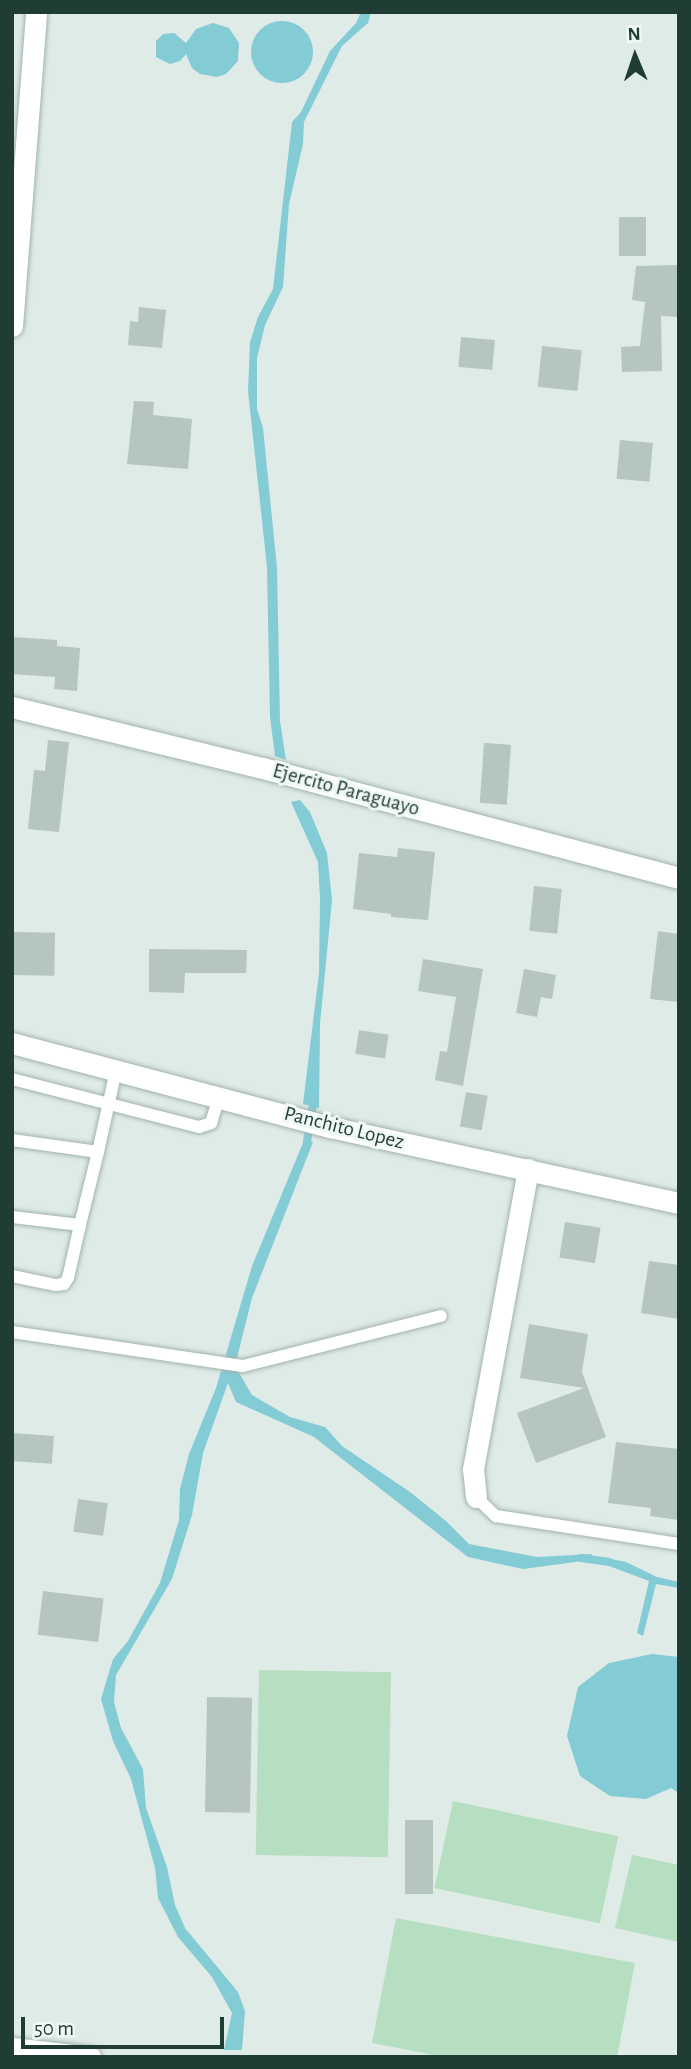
<!DOCTYPE html>
<html>
<head>
<meta charset="utf-8">
<style>
  body { margin:0 }
  #map { position:relative; width:691px; height:2069px; overflow:hidden; background:#dfebe6; font-family:"Alegreya Sans",sans-serif }
  div>[style] { position:absolute }
  .green>* { inset:0; background:#b6dec0; transform-origin:0 0 }
  .water>* { inset:0; background:#83cbd5 }
  .round { border-radius:50% }
  .stream>* { height:8px; margin:-4px; padding:0 4px; transform-origin:4px; border-radius:4px; background:#83cbd5 }
  .building>* { inset:0; background:#b4c6be; transform-origin:0 0 }
  .roads { filter:drop-shadow(0 0 2px #a2b3ad) drop-shadow(0 0 2px #a2b3ad) }
  .lane>* { height:12px; margin:-6px; padding:0 6px; transform-origin:6px; border-radius:6px; background:#fff }
  .street>* { height:21px; margin:-10.5px; padding:0 10.5px; transform-origin:10.5px; border-radius:10.5px; background:#fff }
  .secondary>* { height:21px; margin:-10.5px; padding:0 10.5px; transform-origin:10.5px; border-radius:10.5px; background:#fff }
  span { translate:-50% -50%; white-space:nowrap; text-align:center; line-height:1.15; -webkit-text-stroke:6px #f0f8f3; paint-order:stroke }
  .street-label { font-size:21px; color:#1f3d34 }
  .frame { position:absolute; inset:0; border:14px solid #1f3d34; pointer-events:none }
  .north { position:absolute; left:600px; top:21px; width:70px; height:70px; -webkit-text-stroke:5px #f0f8f3; paint-order:stroke; rotate:358deg; font-size:19px; font-weight:700; line-height:28px; text-align:center; color:#1f3d34 }
  .north::after { content:''; display:block; margin:auto; width:24px; height:32px; background:#1f3d34; clip-path:polygon(50% 0,100% 100%,50% 72%,0 100%) }
  .scale { position:absolute; left:21px; top:2017px; width:203px; height:32px; box-sizing:border-box; border:4px solid #1f3d34; border-top:0; padding-left:9px; font-size:21px; line-height:24px; white-space:nowrap; color:#1f3d34; -webkit-text-stroke:5px #f0f8f3; paint-order:stroke }
</style>
</head>
<body>
<div id="map">
  <div class="green">
    <div style="left:259px;top:1670px;width:132px;height:185px;rotate:1deg"></div>
    <div style="left:453px;top:1801px;width:169px;height:89px;rotate:12deg"></div>
    <div style="clip-path:polygon(632px 1855px,679px 1865px,679px 1942px,615px 1928px)"></div>
    <div style="clip-path:polygon(396px 1918px,635px 1963px,617px 2057px,444px 2057px,372px 2043px)"></div>
  </div>
  <div class="water">
    <div style="clip-path:polygon(361px 12px,371px 12px,368px 23px,342px 46px,304px 122px,303px 144px,289px 204px,283px 287px,265px 325px,257px 358px,257px 409px,263px 428px,277px 568px,280px 721px,286px 760px,275px 756px,270px 717px,267px 567px,248px 391px,250px 342px,258px 317px,273px 289px,292px 122px,301px 112px,330px 51px,356px 23px)"></div>
    <div class="round" style="left:251px;top:21px;width:62px;height:62px"></div>
    <div style="clip-path:polygon(213px 23px,229px 28px,239px 43px,238px 61px,226px 74px,217px 77px,200px 74px,192px 68px,186px 54px,180px 61px,170px 64px,156px 57px,156px 41px,163px 34px,174px 33px,186px 43px,196px 29px)"></div>
    <div style="clip-path:polygon(300px 800px,310px 812px,327px 853px,332px 900px,320px 1024px,319px 1108px,303px 1104px,319px 973px,320px 899px,318px 862px,291px 802px)"></div>
    <div style="clip-path:polygon(305px 1138px,313px 1142px,252px 1298px,235px 1366px,252px 1395px,290px 1417px,325px 1427px,342px 1446px,410px 1492px,446px 1521px,469px 1544px,537px 1557px,592px 1554px,590px 1560px,523px 1569px,468px 1557px,314px 1437px,236px 1402px,228px 1383px,203px 1453px,192px 1515px,172px 1579px,116px 1675px,114px 1702px,121px 1728px,143px 1769px,146px 1808px,167px 1867px,175px 1905px,185px 1928px,238px 1992px,245px 2011px,242px 2050px,224px 2050px,232px 2013px,212px 1977px,178px 1937px,158px 1898px,155px 1868px,131px 1779px,113px 1741px,101px 1699px,113px 1659px,128px 1641px,160px 1583px,179px 1520px,180px 1489px,189px 1454px,216px 1388px,252px 1266px)"></div>
    <div style="clip-path:polygon(601px 1557px,626px 1562px,657px 1577px,679px 1582px,679px 1588px,656px 1584px,643px 1636px,637px 1633px,649px 1581px,601px 1563px)"></div>
    <div style="clip-path:polygon(652px 1654px,679px 1657px,679px 1793px,671px 1788px,646px 1799px,610px 1796px,580px 1776px,567px 1736px,578px 1687px,609px 1663px)"></div>
  </div>
  <div class="stream">
    <div style="left:306px;top:1148px;width:51px;rotate:-80.9deg"></div>
    <div style="left:581px;top:1558px;width:29px;rotate:8deg"></div>
  </div>
  <div class="building">
    <div style="left:619px;top:217px;width:27px;height:39px"></div>
    <div style="clip-path:polygon(679px 265px,679px 317px,661px 316px,662px 371px,622px 372px,621px 347px,640px 346px,645px 302px,632px 300px,636px 266px)"></div>
    <div style="clip-path:polygon(139px 307px,166px 310px,162px 348px,128px 345px,130px 321px,138px 322px)"></div>
    <div style="left:461px;top:337px;width:34px;height:30px;rotate:5deg"></div>
    <div style="left:542px;top:346px;width:40px;height:41px;rotate:6deg"></div>
    <div style="clip-path:polygon(134px 401px,154px 402px,153px 415px,192px 419px,188px 469px,127px 464px)"></div>
    <div style="left:620px;top:440px;width:33px;height:39px;rotate:5deg"></div>
    <div style="clip-path:polygon(12px 637px,57px 640px,57px 646px,80px 648px,77px 691px,54px 689px,55px 677px,12px 674px)"></div>
    <div style="clip-path:polygon(48px 740px,69px 742px,59px 832px,28px 829px,34px 770px,45px 771px)"></div>
    <div style="left:484px;top:743px;width:27px;height:60px;rotate:4deg"></div>
    <div style="clip-path:polygon(398px 848px,435px 852px,428px 920px,391px 917px,391px 914px,353px 909px,359px 853px,397px 857px)"></div>
    <div style="left:534px;top:886px;width:28px;height:45px;rotate:6deg"></div>
    <div style="clip-path:polygon(658px 931px,679px 934px,679px 1002px,650px 999px)"></div>
    <div style="left:12px;top:932px;width:43px;height:43px;rotate:1deg"></div>
    <div style="clip-path:polygon(149px 949px,247px 950px,246px 973px,185px 973px,184px 993px,149px 992px)"></div>
    <div style="clip-path:polygon(423px 959px,483px 969px,463px 1086px,435px 1080px,440px 1051px,447px 1052px,456px 997px,418px 991px)"></div>
    <div style="clip-path:polygon(524px 969px,556px 975px,552px 999px,541px 997px,537px 1017px,516px 1013px)"></div>
    <div style="left:359px;top:1030px;width:30px;height:24px;rotate:9deg"></div>
    <div style="left:466px;top:1092px;width:22px;height:35px;rotate:10deg"></div>
    <div style="left:565px;top:1222px;width:36px;height:36px;rotate:9deg"></div>
    <div style="clip-path:polygon(649px 1261px,679px 1265px,679px 1319px,641px 1313px)"></div>
    <div style="clip-path:polygon(529px 1324px,588px 1334px,582px 1372px,606px 1437px,536px 1463px,517px 1413px,584px 1388px,520px 1378px)"></div>
    <div style="left:12px;top:1433px;width:42px;height:28px;rotate:4deg"></div>
    <div style="clip-path:polygon(616px 1442px,679px 1449px,679px 1520px,650px 1516px,651px 1508px,608px 1503px)"></div>
    <div style="left:78px;top:1499px;width:30px;height:33px;rotate:8deg"></div>
    <div style="left:43px;top:1591px;width:61px;height:44px;rotate:7deg"></div>
    <div style="left:207px;top:1697px;width:45px;height:115px;rotate:1deg"></div>
    <div style="left:405px;top:1820px;width:28px;height:74px"></div>
  </div>
  <div class="roads">
    <div class="lane">
      <div style="left:12px;top:1079px;width:193px;rotate:14.4deg"></div>
      <div style="left:199px;top:1127px;width:13px;rotate:-18deg"></div>
      <div style="left:211px;top:1123px;width:27px;rotate:-73deg"></div>
      <div style="left:12px;top:1140px;width:87px;rotate:7.9deg"></div>
      <div style="left:98px;top:1152px;width:75px;rotate:103.9deg"></div>
      <div style="left:80px;top:1225px;width:68px;rotate:-173.3deg"></div>
      <div style="left:98px;top:1152px;width:84px;rotate:-77.6deg"></div>
      <div style="left:12px;top:1276px;width:45px;rotate:11.6deg"></div>
      <div style="left:56px;top:1285px;width:8px;rotate:-7deg"></div>
      <div style="left:64px;top:1284px;width:7px;rotate:-56deg"></div>
      <div style="left:68px;top:1278px;width:54px;rotate:-77.2deg"></div>
      <div style="left:12px;top:1332px;width:233px;rotate:8.4deg"></div>
      <div style="left:243px;top:1366px;width:204px;rotate:-14.2deg"></div>
      <div style="left:476px;top:1497px;width:28px;rotate:44deg"></div>
      <div style="left:496px;top:1516px;width:185px;rotate:8.7deg"></div>
    </div>
    <div class="street">
      <div style="left:12px;top:1043px;width:329px;rotate:14.8deg"></div>
      <div style="left:330px;top:1127px;width:357px;rotate:12.3deg"></div>
      <div style="left:476px;top:1497px;width:28px;rotate:-96deg"></div>
      <div style="left:473px;top:1469px;width:305px;rotate:-79.6deg"></div>
    </div>
    <div class="secondary">
      <div style="left:12px;top:326px;width:315px;rotate:-85.6deg"></div>
      <div style="left:12px;top:707px;width:258px;rotate:13.7deg"></div>
      <div style="left:263px;top:768px;width:430px;rotate:14.8deg"></div>
      <div style="left:12px;top:2048px;width:79px;rotate:6.6deg"></div>
    </div>
  </div>
  <div class="street-label">
    <span style="left:346px;top:790px;rotate:15deg">Ejercito Paraguayo</span>
    <span style="left:344px;top:1128px;rotate:14deg">Panchito Lopez</span>
  </div>
  <div class="frame"></div>
  <div class="north">N</div>
  <div class="scale">50 m</div>
</div>
</body>
</html>
